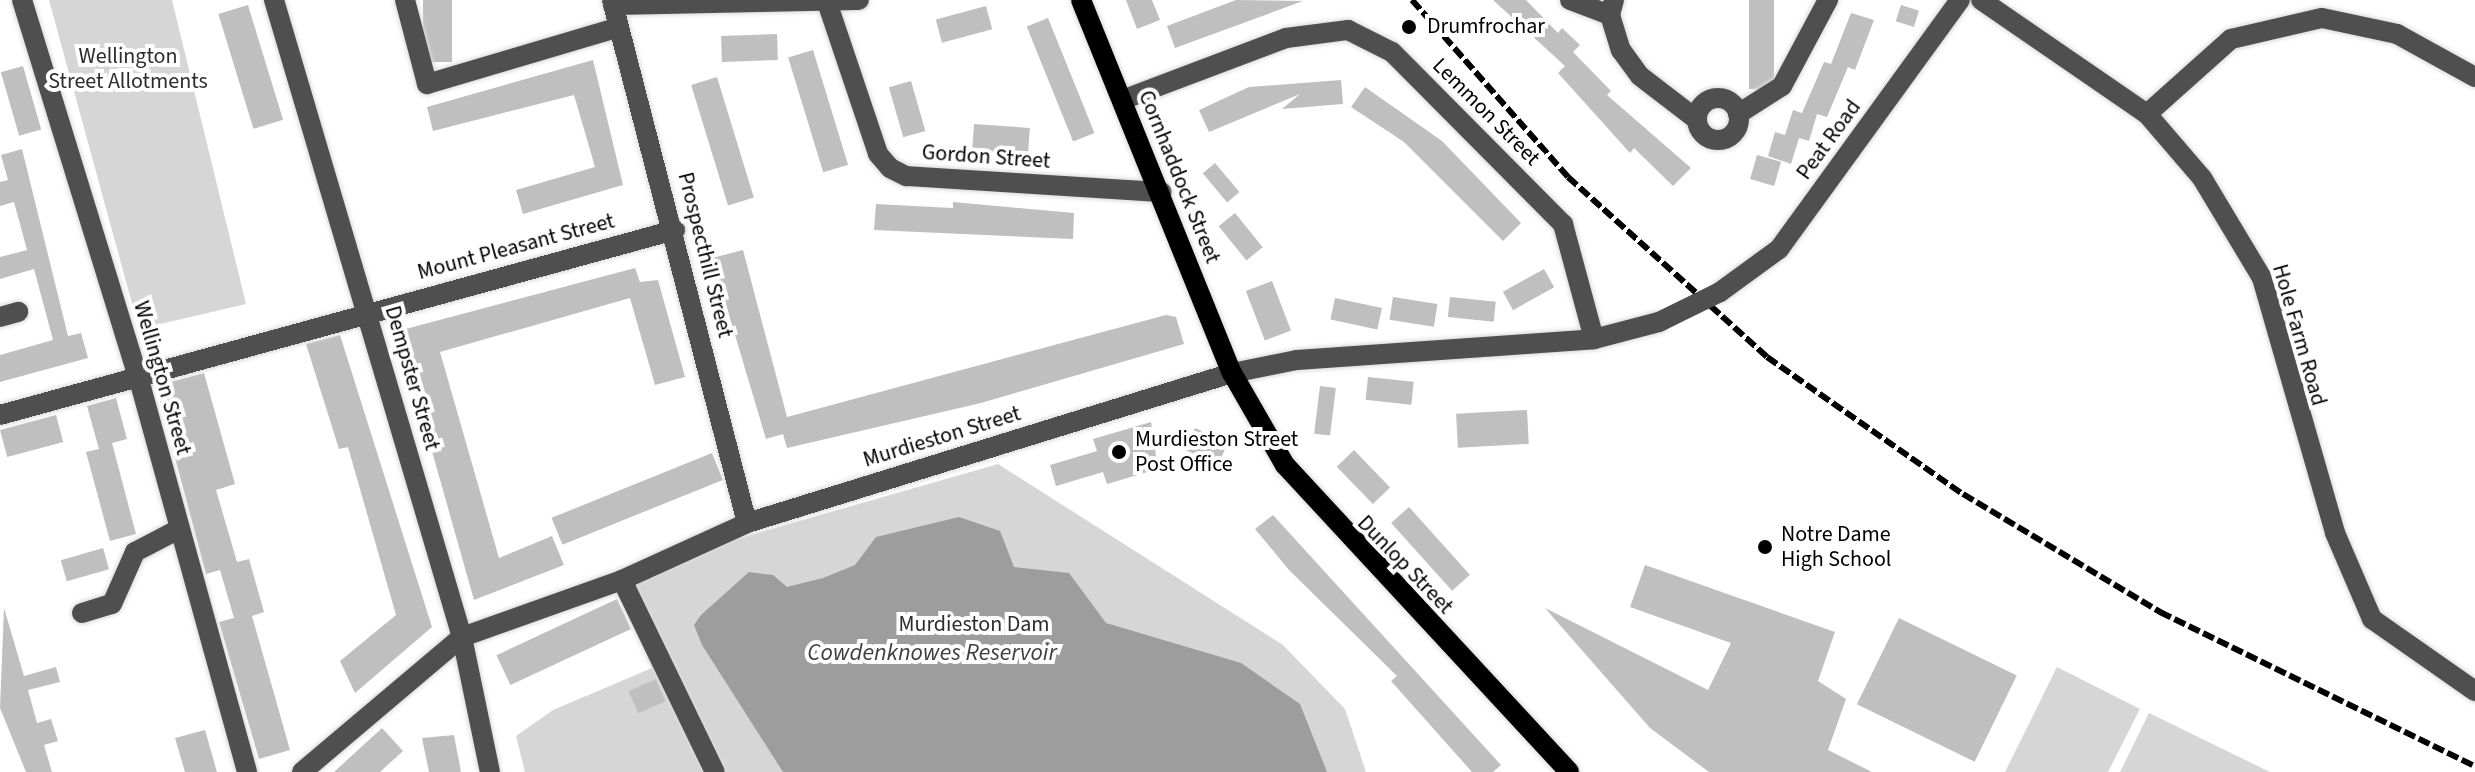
<!DOCTYPE html>
<html>
<head>
<meta charset="utf-8">
<style>
  body { margin:0 }
  #map { position:relative; width:2475px; height:772px; overflow:hidden; background:#fff; font-family:"Source Sans 3",sans-serif }
  div>[style] { position:absolute }
  .green>* { inset:0; background:#d6d6d6 }
  .water>* { inset:0; background:#9d9d9d }
  .building>* { inset:0; background:#bfbfbf; transform-origin:0 0 }
  .roads { filter:drop-shadow(0 0 2px #dbdbdb) drop-shadow(0 0 2px #dbdbdb) }
  .minor>* { height:20px; margin:-10px; padding:0 10px; transform-origin:10px; border-radius:10px; background:#4f4f4f }
  .minor>.ring { margin:-10px; padding:0; box-sizing:content-box; background:none; border:20px solid #4f4f4f; border-radius:50% }
  .major>* { height:20px; margin:-10px; padding:0 10px; transform-origin:10px; border-radius:10px; background:#000 }
  .rail>* { height:6px; margin-top:-3px; transform-origin:0; background:repeating-linear-gradient(90deg,#000 0 12px,transparent 0 16px) }
  .minor-bridge>* { height:20px; margin:-10px; padding:0 10px; transform-origin:10px; border-radius:10px; background:#4f4f4f }
  .dots>* { width:22px; height:22px; translate:-50% -50%; box-sizing:border-box; border:4px solid #fff; border-radius:50% }
  span { translate:-50% -50%; white-space:nowrap; text-align:center; line-height:1.15; -webkit-text-stroke:8px #fff; paint-order:stroke }
  .poi-label { font-size:22px; color:#000 }
  .left { translate:0 -50%; text-align:left }
  .park-label { font-size:22px; color:#2d2d2d }
  .street-label { font-size:22px; color:#000 }
  .water-label { font-size:24px; color:#3e3e3e; font-style:italic }
</style>
</head>
<body>
<div id="map">
  <div class="green">
    <div style="clip-path:polygon(49px 0,172px 0,246px 304px,139px 329px)"></div>
    <div style="clip-path:polygon(998px 464px,1283px 645px,1345px 709px,1366px 772px,525px 772px,516px 736px,553px 710px,652px 668px,635px 627px,633px 576px,688px 553px)"></div>
    <div style="clip-path:polygon(2057px 667px,2140px 709px,2108px 772px,2005px 772px)"></div>
    <div style="clip-path:polygon(2149px 713px,2270px 772px,2120px 772px)"></div>
  </div>
  <div class="water">
    <div style="clip-path:polygon(959px 517px,1000px 531px,1014px 567px,1069px 573px,1106px 623px,1241px 663px,1300px 704px,1327px 772px,783px 772px,702px 645px,694px 625px,701px 615px,749px 572px,773px 575px,787px 587px,823px 578px,855px 565px,876px 537px)"></div>
  </div>
  <div class="building">
    <div style="left:423px;top:0;width:29px;height:62px"></div>
    <div style="clip-path:polygon(1126px 0,1152px 0,1160px 20px,1137px 29px)"></div>
    <div style="clip-path:polygon(1236px 0,1303px 1px,1175px 48px,1167px 26px)"></div>
    <div style="clip-path:polygon(1493px 0,1526px 0,1558px 33px,1562px 28px,1580px 45px,1573px 52px,1611px 91px,1607px 95px,1691px 168px,1673px 186px,1634px 148px,1630px 153px,1558px 73px,1565px 66px)"></div>
    <div style="left:1749px;top:0;width:25px;height:89px"></div>
    <div style="left:248px;top:5px;width:120px;height:31px;rotate:73deg"></div>
    <div style="left:1901px;top:5px;width:19px;height:17px;rotate:18deg"></div>
    <div style="left:986px;top:6px;width:24px;height:52px;rotate:75deg"></div>
    <div style="clip-path:polygon(1851px 13px,1874px 20px,1855px 70px,1848px 67px,1827px 117px,1817px 114px,1809px 141px,1799px 138px,1791px 164px,1768px 156px,1775px 132px,1785px 135px,1793px 110px,1802px 113px,1824px 62px,1831px 64px)"></div>
    <div style="left:1048px;top:18px;width:124px;height:23px;rotate:68deg"></div>
    <div style="left:777px;top:34px;width:26px;height:56px;rotate:88deg"></div>
    <div style="left:813px;top:50px;width:120px;height:26px;rotate:73deg"></div>
    <div style="clip-path:polygon(593px 60px,623px 185px,523px 214px,516px 190px,595px 167px,574px 95px,433px 131px,427px 107px)"></div>
    <div style="left:23px;top:66px;width:66px;height:23px;rotate:74deg"></div>
    <div style="left:717px;top:77px;width:126px;height:27px;rotate:73deg"></div>
    <div style="clip-path:polygon(1341px 80px,1343px 104px,1282px 109px,1300px 94px,1209px 132px,1199px 110px,1249px 87px)"></div>
    <div style="left:911px;top:81px;width:52px;height:23px;rotate:74deg"></div>
    <div style="clip-path:polygon(1365px 87px,1442px 141px,1521px 223px,1503px 241px,1404px 142px,1351px 107px)"></div>
    <div style="left:974px;top:124px;width:56px;height:26px;rotate:4deg"></div>
    <div style="clip-path:polygon(22px 149px,68px 336px,81px 333px,88px 358px,0 382px,0 355px,53px 340px,34px 269px,0 279px,0 257px,27px 250px,14px 202px,0 206px,0 182px,8px 180px,1px 155px)"></div>
    <div style="left:1757px;top:155px;width:25px;height:25px;rotate:16deg"></div>
    <div style="left:1215px;top:163px;width:38px;height:16px;rotate:50deg"></div>
    <div style="clip-path:polygon(953px 202px,1074px 213px,1073px 239px,874px 230px,876px 204px,953px 208px)"></div>
    <div style="left:1235px;top:213px;width:44px;height:21px;rotate:51deg"></div>
    <div style="clip-path:polygon(743px 250px,787px 417px,1166px 315px,1176px 317px,1184px 344px,981px 403px,787px 448px,783px 434px,766px 439px,712px 258px)"></div>
    <div style="clip-path:polygon(635px 268px,640px 282px,658px 280px,685px 377px,655px 385px,630px 298px,440px 352px,499px 558px,552px 536px,564px 565px,474px 600px,398px 331px)"></div>
    <div style="left:1544px;top:269px;width:21px;height:47px;rotate:61deg"></div>
    <div style="left:1272px;top:281px;width:53px;height:28px;rotate:69deg"></div>
    <div style="left:1393px;top:297px;width:45px;height:23px;rotate:9deg"></div>
    <div style="left:1450px;top:297px;width:46px;height:20px;rotate:6deg"></div>
    <div style="left:1335px;top:298px;width:48px;height:22px;rotate:12deg"></div>
    <div style="clip-path:polygon(340px 335px,432px 627px,355px 693px,340px 661px,396px 615px,348px 447px,339px 449px,306px 344px)"></div>
    <div style="clip-path:polygon(204px 373px,235px 484px,216px 490px,237px 562px,249px 559px,264px 612px,252px 616px,290px 750px,259px 759px,219px 622px,234px 618px,220px 570px,206px 574px,156px 386px)"></div>
    <div style="left:1368px;top:377px;width:46px;height:23px;rotate:6deg"></div>
    <div style="left:1320px;top:386px;width:16px;height:48px;rotate:7deg"></div>
    <div style="clip-path:polygon(116px 398px,127px 439px,112px 443px,136px 534px,110px 541px,86px 452px,99px 449px,87px 406px)"></div>
    <div style="left:1527px;top:410px;width:34px;height:71px;rotate:87deg"></div>
    <div style="left:56px;top:415px;width:28px;height:58px;rotate:75deg"></div>
    <div style="clip-path:polygon(1151px 422px,1158px 469px,1107px 484px,1103px 472px,1056px 486px,1050px 465px,1097px 451px,1093px 439px)"></div>
    <div style="left:1195px;top:428px;width:36px;height:24px;rotate:24deg"></div>
    <div style="left:1354px;top:450px;width:52px;height:24px;rotate:46deg"></div>
    <div style="left:712px;top:453px;width:29px;height:173px;rotate:68deg"></div>
    <div style="left:1409px;top:507px;width:91px;height:24px;rotate:48deg"></div>
    <div style="clip-path:polygon(1273px 515px,1501px 765px,1493px 772px,1472px 772px,1391px 681px,1397px 676px,1289px 570px,1255px 529px)"></div>
    <div style="left:103px;top:548px;width:22px;height:44px;rotate:74deg"></div>
    <div style="clip-path:polygon(1645px 565px,1835px 632px,1818px 681px,1846px 699px,1828px 750px,1872px 772px,1709px 772px,1650px 728px,1545px 608px,1708px 690px,1731px 643px,1630px 607px)"></div>
    <div style="left:617px;top:599px;width:33px;height:133px;rotate:65deg"></div>
    <div style="clip-path:polygon(4px 608px,24px 676px,56px 667px,60px 682px,28px 690px,37px 723px,51px 719px,58px 741px,44px 745px,52px 772px,26px 772px,0 708px)"></div>
    <div style="left:1899px;top:618px;width:131px;height:96px;rotate:26deg"></div>
    <div style="left:656px;top:679px;width:24px;height:30px;rotate:66deg"></div>
    <div style="clip-path:polygon(382px 728px,403px 751px,380px 772px,334px 772px)"></div>
    <div style="clip-path:polygon(205px 730px,217px 772px,185px 772px,175px 738px)"></div>
    <div style="clip-path:polygon(454px 735px,461px 772px,429px 772px,422px 738px)"></div>
  </div>
  <div class="roads">
    <div class="minor">
      <div style="left:22px;top:0;width:393px;rotate:72.9deg"></div>
      <div style="left:138px;top:376px;width:411px;rotate:74.6deg"></div>
      <div style="left:274px;top:0;width:664px;rotate:73.56deg"></div>
      <div style="left:462px;top:637px;width:138px;rotate:78.3deg"></div>
      <div style="left:405px;top:0;width:87px;rotate:75.3deg"></div>
      <div style="left:427px;top:84px;width:200px;rotate:-16.5deg"></div>
      <div style="left:612px;top:0;width:540px;rotate:75.53deg"></div>
      <div style="left:1570px;top:0;width:43px;rotate:20.6deg"></div>
      <div style="left:1614px;top:0;width:16px;rotate:105deg"></div>
      <div style="left:1610px;top:15px;width:37px;rotate:73deg"></div>
      <div style="left:1621px;top:50px;width:32px;rotate:54deg"></div>
      <div style="left:1640px;top:76px;width:71px;rotate:37.5deg"></div>
      <div style="left:1981px;top:0;width:201px;rotate:34.5deg"></div>
      <div style="left:2147px;top:114px;width:84px;rotate:49.3deg"></div>
      <div style="left:2202px;top:178px;width:117px;rotate:59deg"></div>
      <div style="left:2262px;top:278px;width:265px;rotate:74deg"></div>
      <div style="left:2335px;top:533px;width:94px;rotate:66.7deg"></div>
      <div style="left:2372px;top:619px;width:126px;rotate:35deg"></div>
      <div style="left:613px;top:5px;width:246px;rotate:-1.2deg"></div>
      <div style="left:828px;top:5px;width:157px;rotate:71.4deg"></div>
      <div style="left:878px;top:154px;width:18px;rotate:49deg"></div>
      <div style="left:890px;top:168px;width:18px;rotate:27deg"></div>
      <div style="left:906px;top:176px;width:256px;rotate:3.6deg"></div>
      <div class="ring" style="left:1697px;top:98px;width:22px;height:22px"></div>
      <div style="left:1122px;top:100px;width:175px;rotate:-20.7deg"></div>
      <div style="left:1286px;top:38px;width:63px;rotate:-7.4deg"></div>
      <div style="left:1348px;top:30px;width:49px;rotate:26.6deg"></div>
      <div style="left:1392px;top:52px;width:243px;rotate:45.2deg"></div>
      <div style="left:1563px;top:224px;width:119px;rotate:74.9deg"></div>
      <div style="left:1738px;top:114px;width:52px;rotate:-32.5deg"></div>
      <div style="left:1782px;top:86px;width:98px;rotate:-61.9deg"></div>
      <div style="left:2147px;top:114px;width:113px;rotate:-41.8deg"></div>
      <div style="left:2231px;top:39px;width:93px;rotate:-13deg"></div>
      <div style="left:2322px;top:18px;width:77px;rotate:12deg"></div>
      <div style="left:2397px;top:34px;width:89px;rotate:28.9deg"></div>
      <div style="left:1720px;top:292px;width:73px;rotate:-36.1deg"></div>
      <div style="left:1779px;top:249px;width:308px;rotate:-54deg"></div>
      <div style="left:0;top:317px;width:19px;rotate:-16deg"></div>
      <div style="left:0;top:415px;width:700px;rotate:-15.33deg"></div>
      <div style="left:622px;top:580px;width:213px;rotate:64.2deg"></div>
      <div style="left:82px;top:613px;width:31px;rotate:-17deg"></div>
      <div style="left:112px;top:604px;width:57px;rotate:-66.1deg"></div>
      <div style="left:135px;top:552px;width:50px;rotate:-27.6deg"></div>
      <div style="left:302px;top:772px;width:209px;rotate:-40.2deg"></div>
      <div style="left:462px;top:637px;width:170px;rotate:-19.6deg"></div>
      <div style="left:622px;top:580px;width:137px;rotate:-24.5deg"></div>
      <div style="left:747px;top:523px;width:508px;rotate:-17.19deg"></div>
      <div style="left:1232px;top:373px;width:66px;rotate:-11.3deg"></div>
      <div style="left:1297px;top:360px;width:298px;rotate:-4deg"></div>
      <div style="left:1594px;top:339px;width:67px;rotate:-14.7deg"></div>
    </div>
    <div class="major">
      <div style="left:1081px;top:0;width:402px;rotate:68deg"></div>
      <div style="left:1232px;top:373px;width:106px;rotate:60.1deg"></div>
      <div style="left:1285px;top:465px;width:418px;rotate:47.2deg"></div>
    </div>
  </div>
  <div class="rail">
    <div style="left:1412px;top:0;width:236px;rotate:48.6deg"></div>
    <div style="left:1568px;top:177px;width:268px;rotate:42.1deg"></div>
    <div style="left:1767px;top:357px;width:239px;rotate:35deg"></div>
    <div style="left:1963px;top:494px;width:230px;rotate:30.9deg"></div>
    <div style="left:2160px;top:612px;width:351px;rotate:26.1deg"></div>
  </div>
  <div class="minor-bridge">
    <div style="left:1659px;top:322px;width:68px;rotate:-26.2deg"></div>
  </div>
  <div class="dots">
    <div style="left:1409px;top:27px;background:#000"></div>
    <div style="left:1119px;top:452px;background:#000"></div>
    <div style="left:1765px;top:547px;background:#000"></div>
  </div>
  <div class="poi-label">
    <span class="left" style="left:1427px;top:27px">Drumfrochar</span>
    <span class="left" style="left:1135px;top:452px">Murdieston Street<br>Post Office</span>
    <span class="left" style="left:1781px;top:547px">Notre Dame<br>High School</span>
  </div>
  <div class="park-label">
    <span style="left:128px;top:69px">Wellington<br>Street Allotments</span>
    <span style="left:974px;top:625px">Murdieston Dam</span>
  </div>
  <div class="street-label">
    <span style="left:1486px;top:112px;rotate:45deg">Lemmon Street</span>
    <span style="left:1829px;top:140px;rotate:-54deg">Peat Road</span>
    <span style="left:986px;top:157px;rotate:4deg">Gordon Street</span>
    <span style="left:1179px;top:177px;rotate:68deg">Cornhaddock Street</span>
    <span style="left:516px;top:247px;rotate:-15deg">Mount Pleasant Street</span>
    <span style="left:705px;top:255px;rotate:76deg">Prospecthill Street</span>
    <span style="left:2299px;top:335px;rotate:74deg">Hole Farm Road</span>
    <span style="left:162px;top:378px;rotate:74deg">Wellington Street</span>
    <span style="left:412px;top:378px;rotate:74deg">Dempster Street</span>
    <span style="left:942px;top:437px;rotate:-17deg">Murdieston Street</span>
    <span style="left:1405px;top:565px;rotate:46deg">Dunlop Street</span>
  </div>
  <div class="water-label">
    <span style="left:932px;top:653px">Cowdenknowes Reservoir</span>
  </div>
</div>
</body>
</html>
